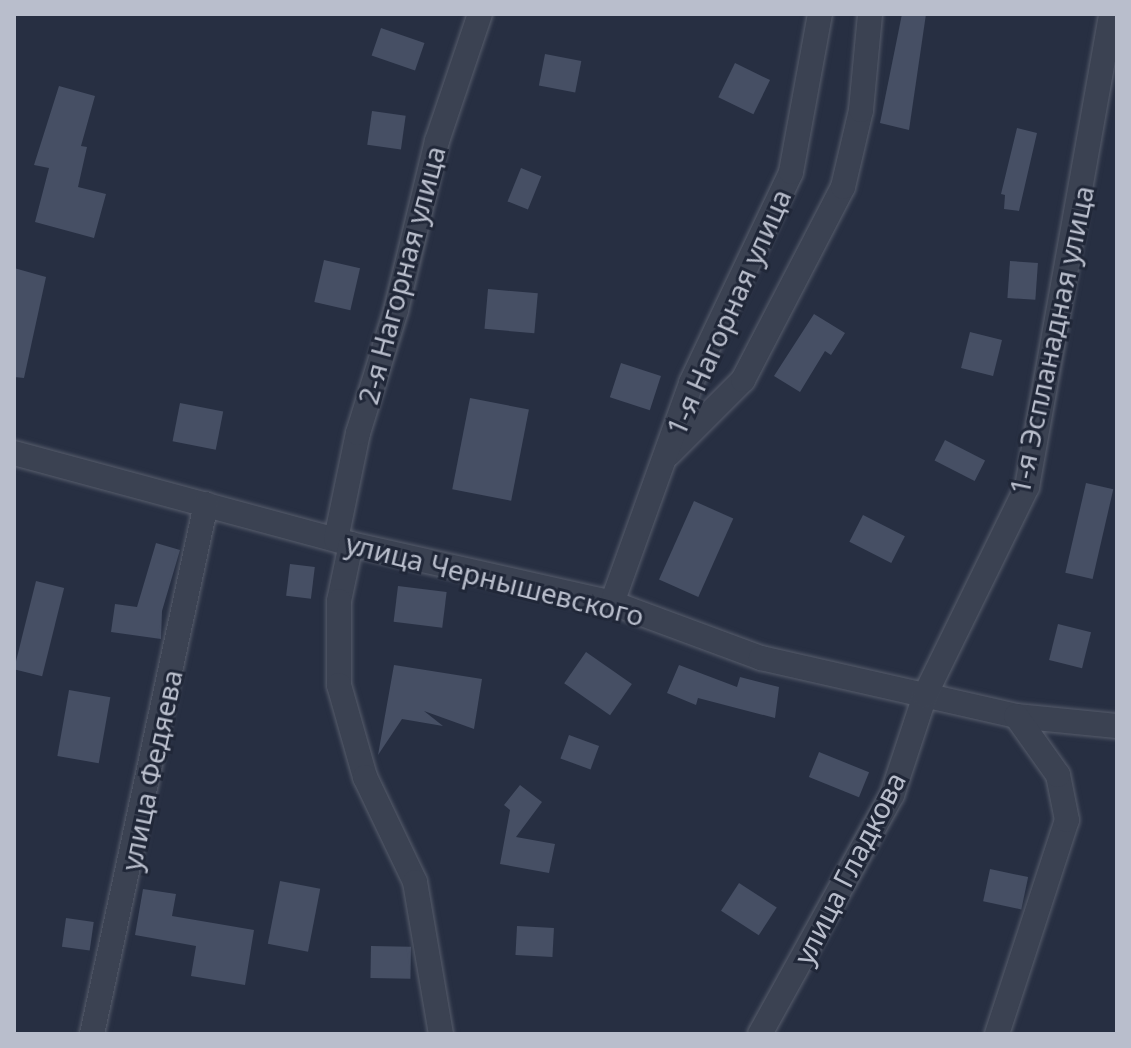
<!DOCTYPE html>
<html>
<head>
<meta charset="utf-8">
<style>
  body { margin:0 }
  #map { position:relative; width:1131px; height:1048px; overflow:hidden; background:#272f42; font-family:"Noto Sans",sans-serif }
  div>[style] { position:absolute }
  .building>* { inset:0; background:#464f64; transform-origin:0 0 }
  .roads { filter:drop-shadow(0 0 2px #575d6c) drop-shadow(0 0 2px #575d6c) }
  .minor>* { height:24px; margin:-12px; padding:0 12px; transform-origin:12px; border-radius:12px; background:#3b4252 }
  span { translate:-50% -50%; white-space:nowrap; text-align:center; line-height:1.15; -webkit-text-stroke:6px #202738; paint-order:stroke }
  .street-label { font-size:28px; color:#b9becc }
  .frame { position:absolute; inset:0; border:16px solid #b9becc; pointer-events:none }
</style>
</head>
<body>
<div id="map">
  <div class="building">
    <div style="clip-path:polygon(902px 14px,926px 14px,909px 130px,880px 123px)"></div>
    <div style="left:381px;top:28px;width:46px;height:29px;rotate:19deg"></div>
    <div style="left:545px;top:54px;width:37px;height:32px;rotate:11deg"></div>
    <div style="left:735px;top:63px;width:39px;height:38px;rotate:26deg"></div>
    <div style="clip-path:polygon(59px 86px,95px 96px,81px 146px,87px 147px,78px 187px,106px 194px,94px 238px,35px 222px,49px 168px,34px 165px)"></div>
    <div style="left:372px;top:111px;width:34px;height:34px;rotate:8deg"></div>
    <div style="clip-path:polygon(1017px 128px,1037px 133px,1019px 211px,1004px 209px,1005px 195px,1001px 194px)"></div>
    <div style="left:521px;top:168px;width:22px;height:36px;rotate:22deg"></div>
    <div style="left:324px;top:260px;width:37px;height:43px;rotate:13deg"></div>
    <div style="left:1010px;top:261px;width:28px;height:37px;rotate:4deg"></div>
    <div style="clip-path:polygon(14px 268px,46px 277px,24px 378px,14px 377px)"></div>
    <div style="left:488px;top:289px;width:50px;height:40px;rotate:5deg"></div>
    <div style="clip-path:polygon(814px 314px,845px 333px,831px 355px,825px 351px,800px 392px,774px 376px)"></div>
    <div style="left:970px;top:332px;width:33px;height:37px;rotate:14deg"></div>
    <div style="left:621px;top:363px;width:42px;height:36px;rotate:18deg"></div>
    <div style="left:470px;top:398px;width:60px;height:93px;rotate:11deg"></div>
    <div style="left:180px;top:403px;width:44px;height:39px;rotate:11deg"></div>
    <div style="left:945px;top:440px;width:45px;height:23px;rotate:27deg"></div>
    <div style="left:1086px;top:483px;width:28px;height:92px;rotate:13deg"></div>
    <div style="left:694px;top:501px;width:43px;height:86px;rotate:24deg"></div>
    <div style="left:863px;top:515px;width:47px;height:30px;rotate:27deg"></div>
    <div style="clip-path:polygon(156px 543px,180px 550px,162px 611px,161px 639px,111px 632px,115px 604px,137px 607px)"></div>
    <div style="left:290px;top:564px;width:25px;height:32px;rotate:7deg"></div>
    <div style="left:36px;top:581px;width:29px;height:91px;rotate:14deg"></div>
    <div style="left:398px;top:586px;width:49px;height:36px;rotate:7deg"></div>
    <div style="left:1058px;top:624px;width:34px;height:37px;rotate:14deg"></div>
    <div style="left:586px;top:652px;width:56px;height:38px;rotate:35deg"></div>
    <div style="clip-path:polygon(394px 665px,482px 679px,474px 729px,424px 711px,443px 726px,402px 719px,378px 755px)"></div>
    <div style="clip-path:polygon(679px 665px,737px 687px,740px 677px,779px 687px,775px 718px,698px 698px,696px 705px,667px 693px)"></div>
    <div style="left:69px;top:690px;width:42px;height:67px;rotate:10deg"></div>
    <div style="left:569px;top:735px;width:32px;height:25px;rotate:20deg"></div>
    <div style="left:819px;top:752px;width:54px;height:27px;rotate:22deg"></div>
    <div style="clip-path:polygon(520px 785px,542px 802px,516px 837px,555px 844px,549px 873px,500px 864px,510px 810px,504px 805px)"></div>
    <div style="left:990px;top:869px;width:39px;height:33px;rotate:12deg"></div>
    <div style="left:280px;top:881px;width:41px;height:64px;rotate:11deg"></div>
    <div style="left:739px;top:883px;width:45px;height:33px;rotate:33deg"></div>
    <div style="clip-path:polygon(143px 889px,176px 894px,172px 916px,254px 930px,245px 985px,191px 976px,196px 946px,135px 935px)"></div>
    <div style="left:66px;top:918px;width:28px;height:29px;rotate:8deg"></div>
    <div style="left:517px;top:926px;width:37px;height:29px;rotate:3deg"></div>
    <div style="left:371px;top:946px;width:40px;height:32px;rotate:1deg"></div>
  </div>
  <div class="roads">
    <div class="minor">
      <div style="left:14px;top:453px;width:349px;rotate:15.1deg"></div>
      <div style="left:351px;top:544px;width:268px;rotate:12.7deg"></div>
      <div style="left:612px;top:603px;width:159px;rotate:20.3deg"></div>
      <div style="left:761px;top:658px;width:262px;rotate:12.8deg"></div>
      <div style="left:1016px;top:716px;width:101px;rotate:5.7deg"></div>
      <div style="left:669px;top:454px;width:105px;rotate:-45deg"></div>
      <div style="left:743px;top:380px;width:217px;rotate:-62.6deg"></div>
      <div style="left:843px;top:187px;width:79px;rotate:-76.8deg"></div>
      <div style="left:861px;top:110px;width:96px;rotate:-84.6deg"></div>
      <div style="left:336px;top:539px;width:108px;rotate:-78.3deg"></div>
      <div style="left:358px;top:433px;width:129px;rotate:-72.8deg"></div>
      <div style="left:396px;top:310px;width:174px;rotate:-76.4deg"></div>
      <div style="left:437px;top:141px;width:134px;rotate:-71.3deg"></div>
      <div style="left:351px;top:544px;width:58px;rotate:101.9deg"></div>
      <div style="left:339px;top:601px;width:84px;rotate:90deg"></div>
      <div style="left:339px;top:685px;width:96px;rotate:74.2deg"></div>
      <div style="left:365px;top:777px;width:116px;rotate:64.5deg"></div>
      <div style="left:415px;top:882px;width:154px;rotate:80.3deg"></div>
      <div style="left:612px;top:603px;width:234px;rotate:-70.2deg"></div>
      <div style="left:691px;top:383px;width:233px;rotate:-64.6deg"></div>
      <div style="left:791px;top:172px;width:161px;rotate:-79.6deg"></div>
      <div style="left:92px;top:1034px;width:542px;rotate:-77.86deg"></div>
      <div style="left:760px;top:1034px;width:273px;rotate:-61.1deg"></div>
      <div style="left:892px;top:795px;width:105px;rotate:-71.7deg"></div>
      <div style="left:925px;top:695px;width:232px;rotate:-63.9deg"></div>
      <div style="left:1027px;top:487px;width:480px;rotate:-79.9deg"></div>
      <div style="left:997px;top:1034px;width:225px;rotate:-71.9deg"></div>
      <div style="left:1067px;top:820px;width:46px;rotate:-101.3deg"></div>
      <div style="left:1058px;top:775px;width:72px;rotate:-125.4deg"></div>
    </div>
  </div>
  <div class="street-label">
    <span style="left:401px;top:275px;rotate:-75deg">2-я Нагорная улица</span>
    <span style="left:728px;top:312px;rotate:-66deg">1-я Нагорная улица</span>
    <span style="left:1051px;top:340px;rotate:-78deg">1-я Эспланадная улица</span>
    <span style="left:495px;top:579px;rotate:14deg">улица Чернышевского</span>
    <span style="left:151px;top:770px;rotate:-78deg">улица Федяева</span>
    <span style="left:849px;top:868px;rotate:-63deg">улица Гладкова</span>
  </div>
  <div class="frame"></div>
</div>
</body>
</html>
